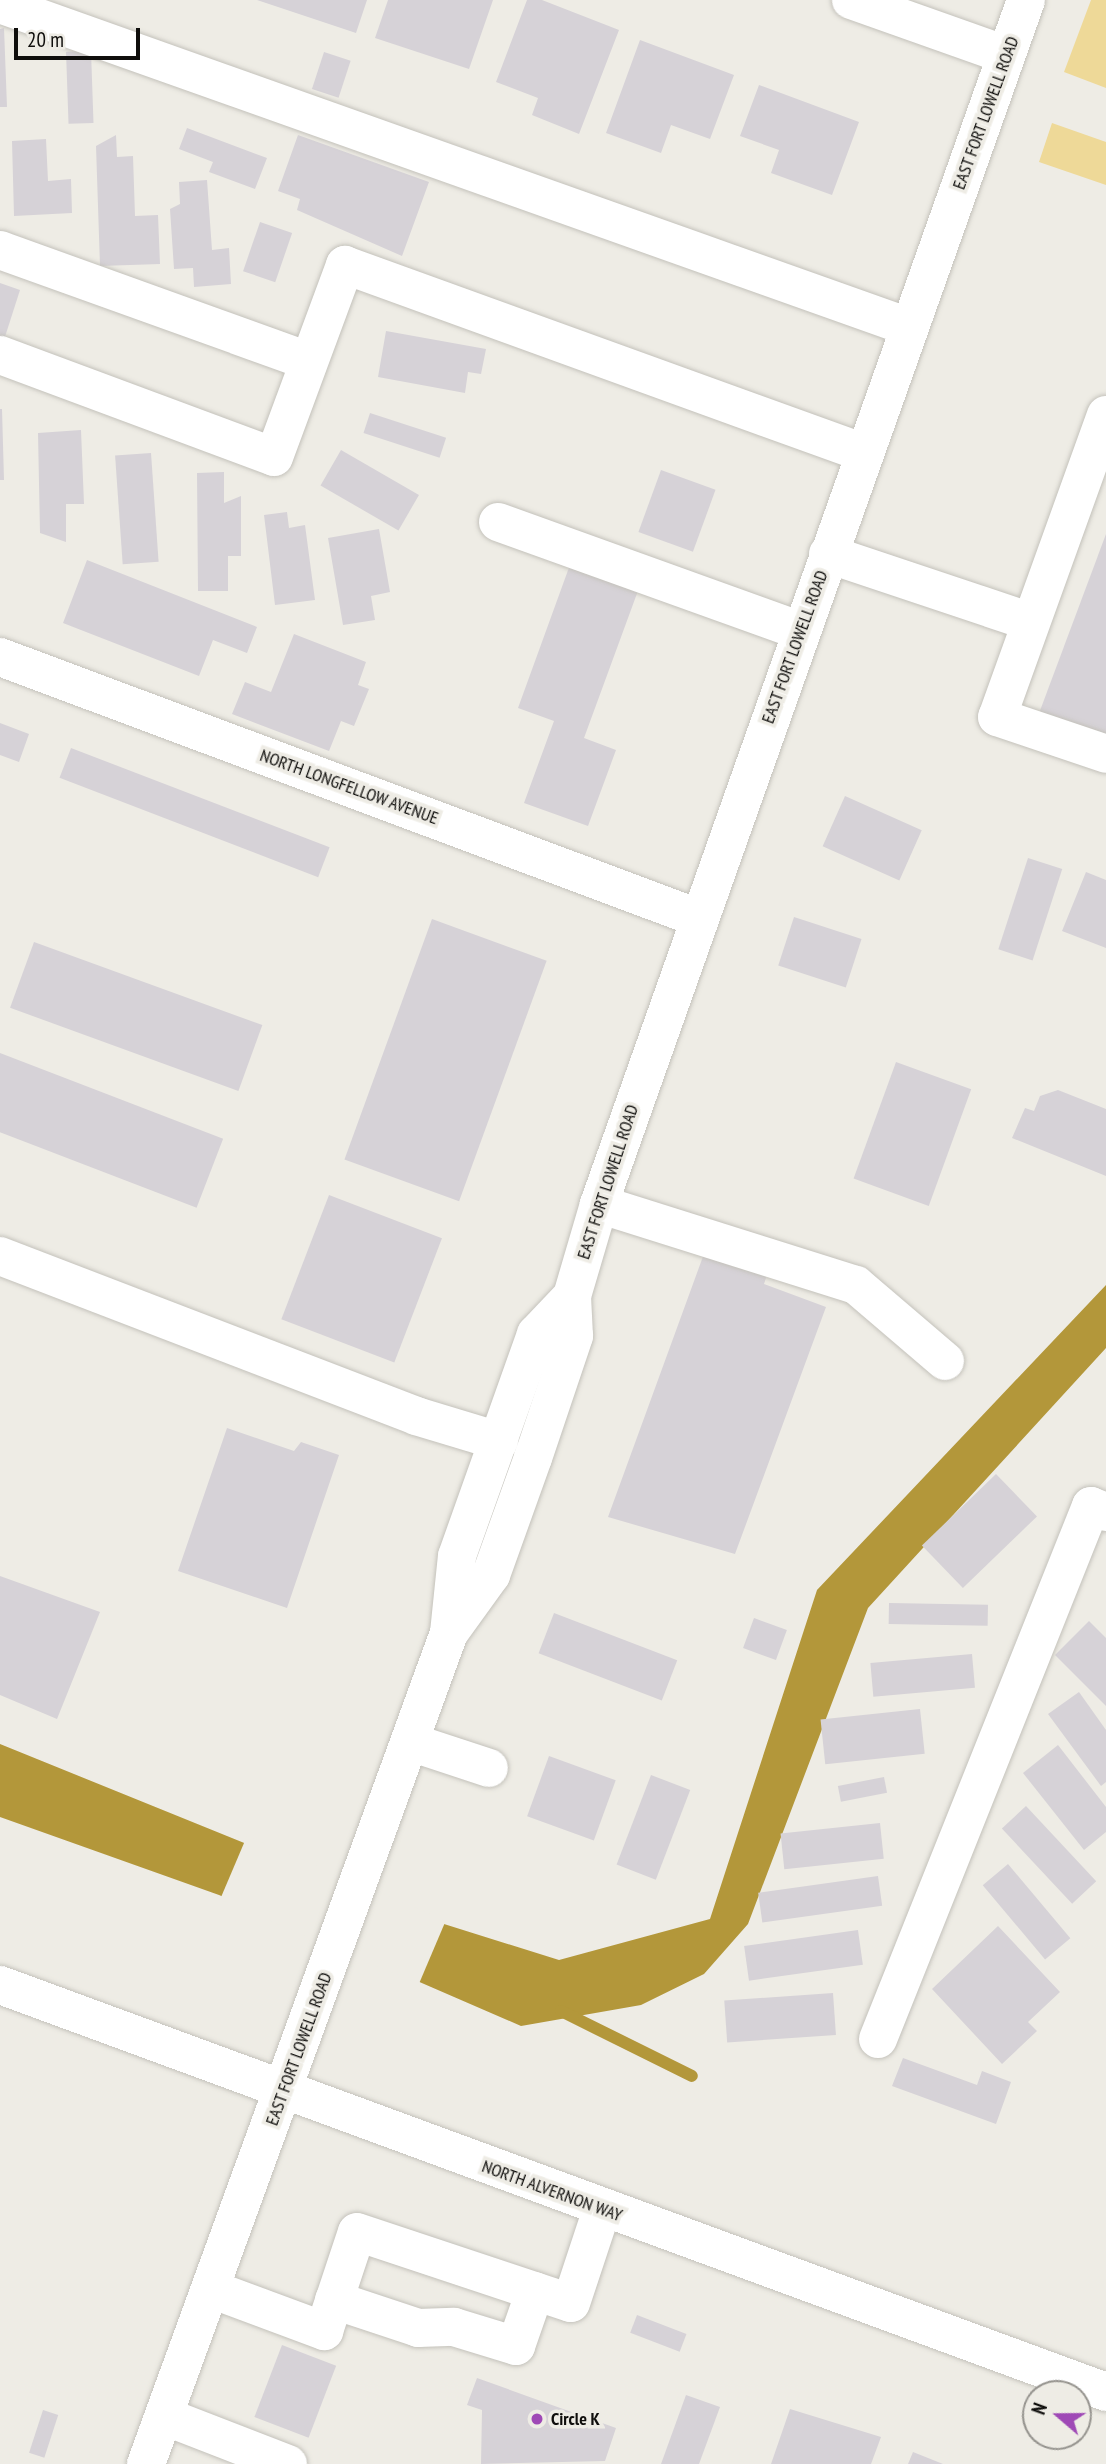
<!DOCTYPE html>
<html>
<head>
<meta charset="utf-8">
<style>
  body { margin:0 }
  #map { position:relative; width:1106px; height:2464px; overflow:hidden; background:#eeece5; font-family:"PT Sans Narrow",sans-serif }
  div>[style] { position:absolute }
  .green>* { inset:0; background:#eed998 }
  .water>* { inset:0; background:#b3973a }
  .pier>* { inset:0; background:#eeece5; transform-origin:0 0 }
  .stream>* { height:12px; margin:-6px; padding:0 6px; transform-origin:6px; border-radius:6px; background:#b3973a }
  .building>* { inset:0; background:#d6d2d7; transform-origin:0 0 }
  .roads { filter:drop-shadow(0 0 2px #c4c2bb) drop-shadow(0 0 2px #c4c2bb) }
  .minor>* { height:38px; margin:-19px; padding:0 19px; transform-origin:19px; border-radius:19px; background:#fff }
  .major>* { height:38px; margin:-19px; padding:0 19px; transform-origin:19px; border-radius:19px; background:#fff }
  .dots>* { width:19px; height:19px; translate:-50% -50%; box-sizing:border-box; border:4px solid #eeece5; border-radius:50% }
  span { translate:-50% -50%; white-space:nowrap; text-align:center; line-height:1.15; -webkit-text-stroke:7px #eeece5; paint-order:stroke }
  .street-label { font-size:18px; color:#0f0e0c }
  .poi-label { font-size:18px; color:#0f0e0c; font-weight:700 }
  .left { translate:0 -50%; text-align:left }
  .north { position:absolute; left:1022px; top:2380px; width:70px; height:70px; box-sizing:border-box; background:#eeece5; border:2px solid #95938e; border-radius:50%; rotate:290deg; font-size:19px; font-weight:700; line-height:28px; text-align:center; color:#0f0e0c }
  .north::after { content:''; display:block; margin:auto; width:24px; height:32px; background:#9f49b6; clip-path:polygon(50% 0,100% 100%,50% 72%,0 100%) }
  .scale { position:absolute; left:14px; top:28px; width:126px; height:32px; box-sizing:border-box; border:4px solid #0f0e0c; border-top:0; padding-left:9px; font-size:21px; line-height:24px; white-space:nowrap; color:#0f0e0c; -webkit-text-stroke:5px #eeece5; paint-order:stroke }
</style>
</head>
<body>
<div id="map">
  <div class="green">
    <div style="clip-path:polygon(1091px 0,1106px 0,1106px 88px,1064px 72px)"></div>
    <div style="clip-path:polygon(1052px 123px,1106px 142px,1106px 185px,1039px 162px)"></div>
  </div>
  <div class="water">
    <div style="clip-path:polygon(1106px 1285px,1106px 1348px,868px 1608px,748px 1924px,704px 1974px,641px 2005px,521px 2026px,219px 1895px,0 1817px,0 1744px,444px 1924px,559px 1960px,710px 1919px,817px 1590px)"></div>
  </div>
  <div class="pier">
    <div style="left:247px;top:1836px;width:216px;height:69px;rotate:23deg"></div>
  </div>
  <div class="stream">
    <div style="left:561px;top:2011px;width:146px;rotate:26.4deg"></div>
  </div>
  <div class="building">
    <div style="clip-path:polygon(257px 0,367px 0,356px 33px)"></div>
    <div style="clip-path:polygon(388px 0,493px 0,469px 69px,375px 38px)"></div>
    <div style="clip-path:polygon(527px 0,542px 0,619px 30px,579px 134px,532px 115px,538px 98px,496px 82px)"></div>
    <div style="clip-path:polygon(4px 28px,7px 107px,0 107px,0 29px)"></div>
    <div style="clip-path:polygon(640px 40px,734px 75px,710px 139px,671px 125px,661px 153px,606px 133px)"></div>
    <div style="left:91px;top:51px;width:72px;height:25px;rotate:88deg"></div>
    <div style="left:324px;top:52px;width:28px;height:39px;rotate:18deg"></div>
    <div style="clip-path:polygon(759px 85px,859px 122px,832px 195px,771px 173px,779px 150px,740px 136px)"></div>
    <div style="clip-path:polygon(187px 128px,267px 158px,255px 189px,209px 172px,213px 162px,179px 149px)"></div>
    <div style="clip-path:polygon(116px 135px,117px 157px,133px 156px,135px 216px,158px 215px,160px 264px,100px 266px,96px 146px)"></div>
    <div style="clip-path:polygon(298px 135px,429px 182px,402px 256px,297px 210px,300px 199px,278px 191px)"></div>
    <div style="clip-path:polygon(46px 139px,48px 181px,71px 179px,72px 213px,14px 216px,12px 141px)"></div>
    <div style="clip-path:polygon(207px 180px,212px 250px,229px 248px,231px 284px,194px 287px,193px 268px,174px 269px,170px 209px,180px 204px,179px 182px)"></div>
    <div style="left:260px;top:222px;width:34px;height:52px;rotate:19deg"></div>
    <div style="clip-path:polygon(0 283px,20px 290px,3px 343px,0 342px)"></div>
    <div style="clip-path:polygon(386px 331px,486px 349px,481px 374px,468px 372px,465px 393px,378px 377px)"></div>
    <div style="clip-path:polygon(0 409px,2px 409px,4px 480px,0 480px)"></div>
    <div style="left:370px;top:413px;width:80px;height:21px;rotate:18deg"></div>
    <div style="clip-path:polygon(81px 430px,84px 504px,66px 504px,66px 542px,40px 533px,38px 433px)"></div>
    <div style="left:341px;top:450px;width:90px;height:41px;rotate:30deg"></div>
    <div style="left:151px;top:453px;width:109px;height:36px;rotate:86deg"></div>
    <div style="left:661px;top:470px;width:58px;height:66px;rotate:20deg"></div>
    <div style="clip-path:polygon(224px 472px,224px 503px,241px 496px,241px 556px,228px 556px,228px 591px,198px 591px,197px 473px)"></div>
    <div style="clip-path:polygon(287px 512px,289px 528px,305px 525px,315px 600px,275px 605px,264px 515px)"></div>
    <div style="clip-path:polygon(379px 529px,390px 592px,371px 596px,375px 620px,343px 625px,328px 538px)"></div>
    <div style="clip-path:polygon(1106px 534px,1106px 742px,1038px 716px)"></div>
    <div style="clip-path:polygon(87px 560px,257px 627px,247px 653px,213px 640px,199px 676px,63px 623px)"></div>
    <div style="clip-path:polygon(571px 562px,639px 588px,584px 738px,616px 750px,588px 826px,524px 803px,554px 721px,518px 708px)"></div>
    <div style="clip-path:polygon(294px 634px,366px 662px,358px 685px,369px 689px,354px 726px,341px 721px,329px 751px,232px 714px,245px 682px,271px 692px)"></div>
    <div style="clip-path:polygon(0 723px,29px 734px,19px 762px,0 755px)"></div>
    <div style="left:71px;top:748px;width:277px;height:32px;rotate:21deg"></div>
    <div style="left:845px;top:796px;width:84px;height:55px;rotate:24deg"></div>
    <div style="left:1028px;top:858px;width:36px;height:96px;rotate:18deg"></div>
    <div style="clip-path:polygon(1086px 872px,1106px 880px,1106px 948px,1062px 931px)"></div>
    <div style="left:794px;top:917px;width:71px;height:51px;rotate:18deg"></div>
    <div style="left:432px;top:919px;width:122px;height:256px;rotate:20deg"></div>
    <div style="left:34px;top:942px;width:243px;height:70px;rotate:20deg"></div>
    <div style="left:0;top:1053px;width:239px;height:74px;rotate:21deg"></div>
    <div style="left:896px;top:1062px;width:80px;height:124px;rotate:20deg"></div>
    <div style="clip-path:polygon(1058px 1090px,1106px 1109px,1106px 1176px,1012px 1138px,1025px 1108px,1034px 1111px,1040px 1096px)"></div>
    <div style="left:329px;top:1195px;width:121px;height:133px;rotate:21deg"></div>
    <div style="clip-path:polygon(705px 1251px,767px 1275px,764px 1284px,826px 1307px,735px 1554px,608px 1517px)"></div>
    <div style="clip-path:polygon(227px 1428px,294px 1451px,301px 1442px,339px 1455px,287px 1608px,178px 1571px)"></div>
    <div style="left:996px;top:1474px;width:59px;height:103px;rotate:46deg"></div>
    <div style="clip-path:polygon(0 1576px,100px 1612px,57px 1719px,0 1695px)"></div>
    <div style="left:889px;top:1603px;width:99px;height:21px;rotate:1deg"></div>
    <div style="left:554px;top:1613px;width:132px;height:43px;rotate:21deg"></div>
    <div style="left:754px;top:1618px;width:35px;height:32px;rotate:20deg"></div>
    <div style="clip-path:polygon(1089px 1621px,1106px 1638px,1106px 1706px,1055px 1655px)"></div>
    <div style="left:972px;top:1654px;width:34px;height:102px;rotate:85deg"></div>
    <div style="clip-path:polygon(1079px 1692px,1106px 1730px,1106px 1782px,1101px 1786px,1048px 1714px)"></div>
    <div style="left:920px;top:1709px;width:45px;height:100px;rotate:84deg"></div>
    <div style="clip-path:polygon(1058px 1745px,1106px 1807px,1106px 1832px,1084px 1850px,1023px 1773px)"></div>
    <div style="left:549px;top:1756px;width:71px;height:64px;rotate:20deg"></div>
    <div style="left:651px;top:1775px;width:42px;height:96px;rotate:21deg"></div>
    <div style="left:884px;top:1777px;width:16px;height:47px;rotate:79deg"></div>
    <div style="left:1026px;top:1806px;width:103px;height:33px;rotate:47deg"></div>
    <div style="left:880px;top:1823px;width:36px;height:100px;rotate:84deg"></div>
    <div style="left:1008px;top:1864px;width:97px;height:33px;rotate:50deg"></div>
    <div style="left:878px;top:1876px;width:30px;height:121px;rotate:82deg"></div>
    <div style="clip-path:polygon(998px 1926px,1060px 1992px,1028px 2022px,1037px 2031px,1002px 2064px,932px 1989px)"></div>
    <div style="left:858px;top:1930px;width:35px;height:115px;rotate:82deg"></div>
    <div style="left:833px;top:1993px;width:42px;height:109px;rotate:86deg"></div>
    <div style="clip-path:polygon(903px 2058px,977px 2085px,982px 2071px,1011px 2082px,996px 2124px,892px 2086px)"></div>
    <div style="left:637px;top:2315px;width:53px;height:19px;rotate:21deg"></div>
    <div style="left:282px;top:2345px;width:58px;height:77px;rotate:21deg"></div>
    <div style="clip-path:polygon(477px 2378px,616px 2428px,605px 2461px,481px 2464px,482px 2410px,467px 2405px)"></div>
    <div style="clip-path:polygon(686px 2395px,720px 2407px,699px 2464px,661px 2464px)"></div>
    <div style="clip-path:polygon(790px 2409px,881px 2437px,871px 2464px,771px 2464px)"></div>
    <div style="left:43px;top:2410px;width:16px;height:45px;rotate:18deg"></div>
    <div style="clip-path:polygon(913px 2452px,943px 2464px,908px 2464px)"></div>
  </div>
  <div class="roads">
    <div class="minor">
      <div style="left:851px;top:0;width:164px;rotate:19.5deg"></div>
      <div style="left:0;top:4px;width:965px;rotate:19.56deg"></div>
      <div style="left:0;top:250px;width:328px;rotate:19.8deg"></div>
      <div style="left:0;top:355px;width:292px;rotate:20.4deg"></div>
      <div style="left:274px;top:457px;width:205px;rotate:-69.7deg"></div>
      <div style="left:345px;top:265px;width:552px;rotate:19.91deg"></div>
      <div style="left:1106px;top:415px;width:321px;rotate:109.8deg"></div>
      <div style="left:997px;top:717px;width:115px;rotate:18.7deg"></div>
      <div style="left:498px;top:522px;width:321px;rotate:19.8deg"></div>
      <div style="left:828px;top:554px;width:211px;rotate:18.5deg"></div>
      <div style="left:0;top:657px;width:745px;rotate:20.5deg"></div>
      <div style="left:599px;top:1204px;width:269px;rotate:17.5deg"></div>
      <div style="left:856px;top:1285px;width:117px;rotate:40.5deg"></div>
      <div style="left:0;top:1256px;width:446px;rotate:21deg"></div>
      <div style="left:416px;top:1416px;width:87px;rotate:16.8deg"></div>
      <div style="left:410px;top:1742px;width:83px;rotate:18.2deg"></div>
      <div style="left:878px;top:2039px;width:574px;rotate:-68.22deg"></div>
      <div style="left:1091px;top:1506px;width:16px;rotate:22deg"></div>
      <div style="left:211px;top:2289px;width:121px;rotate:20.4deg"></div>
      <div style="left:324px;top:2331px;width:104px;rotate:-71.6deg"></div>
      <div style="left:357px;top:2232px;width:225px;rotate:18.4deg"></div>
      <div style="left:571px;top:2303px;width:99px;rotate:-71.7deg"></div>
      <div style="left:334px;top:2300px;width:89px;rotate:18.4deg"></div>
      <div style="left:418px;top:2328px;width:36px;rotate:-2deg"></div>
      <div style="left:454px;top:2327px;width:65px;rotate:17deg"></div>
      <div style="left:516px;top:2346px;width:58px;rotate:-70.9deg"></div>
      <div style="left:164px;top:2416px;width:133px;rotate:21.2deg"></div>
    </div>
    <div class="major">
      <div style="left:449px;top:1633px;width:72px;rotate:-54.1deg"></div>
      <div style="left:491px;top:1575px;width:124px;rotate:-70.3deg"></div>
      <div style="left:533px;top:1458px;width:129px;rotate:-71.4deg"></div>
      <div style="left:574px;top:1336px;width:40px;rotate:-92.9deg"></div>
      <div style="left:572px;top:1296px;width:96px;rotate:-73.6deg"></div>
      <div style="left:599px;top:1204px;width:1277px;rotate:-70.47deg"></div>
      <div style="left:0;top:1985px;width:1179px;rotate:20.2deg"></div>
      <div style="left:146px;top:2464px;width:885px;rotate:-69.97deg"></div>
      <div style="left:449px;top:1633px;width:77px;rotate:-84.1deg"></div>
      <div style="left:457px;top:1556px;width:236px;rotate:-70.4deg"></div>
      <div style="left:536px;top:1334px;width:52px;rotate:-46.5deg"></div>
    </div>
  </div>
  <div class="dots">
    <div style="left:537px;top:2419px;background:#9f49b6"></div>
  </div>
  <div class="street-label">
    <span style="left:986px;top:113px;rotate:-70deg">EAST FORT LOWELL ROAD</span>
    <span style="left:795px;top:647px;rotate:-70deg">EAST FORT LOWELL ROAD</span>
    <span style="left:349px;top:787px;rotate:20deg">NORTH LONGFELLOW AVENUE</span>
    <span style="left:608px;top:1182px;rotate:-72deg">EAST FORT LOWELL ROAD</span>
    <span style="left:299px;top:2049px;rotate:-70deg">EAST FORT LOWELL ROAD</span>
    <span style="left:552px;top:2191px;rotate:20deg">NORTH ALVERNON WAY</span>
  </div>
  <div class="poi-label">
    <span class="left" style="left:551px;top:2419px">Circle K</span>
  </div>
  <div class="north">N</div>
  <div class="scale">20 m</div>
</div>
</body>
</html>
